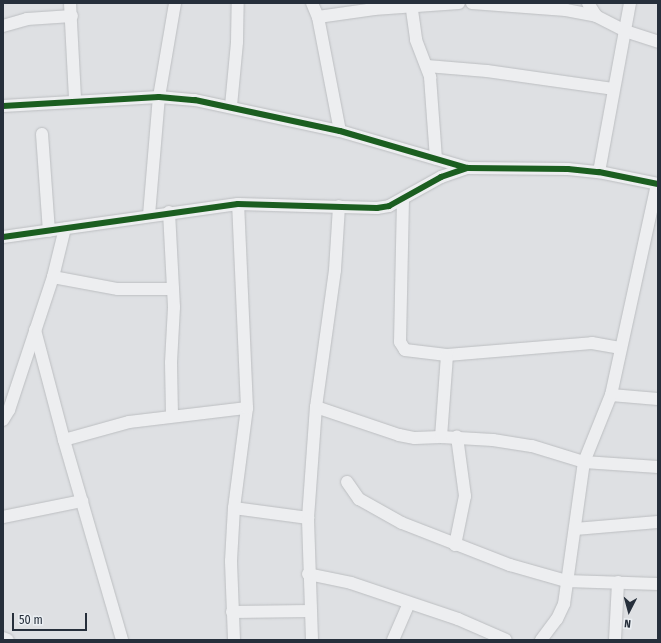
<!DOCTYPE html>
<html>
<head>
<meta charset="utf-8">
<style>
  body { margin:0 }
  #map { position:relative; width:661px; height:643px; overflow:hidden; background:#dee0e3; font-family:"Fira Sans Condensed",sans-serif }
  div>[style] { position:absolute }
  .roads { filter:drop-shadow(0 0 1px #bcbec1) drop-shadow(0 0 1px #bcbec1) }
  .minor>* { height:12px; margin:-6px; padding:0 6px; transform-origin:6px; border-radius:6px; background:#edeef0 }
  .cycleway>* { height:6px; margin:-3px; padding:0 3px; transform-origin:3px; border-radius:3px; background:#1b5e20 }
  span { translate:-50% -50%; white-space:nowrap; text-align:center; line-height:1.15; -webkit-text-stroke:3.5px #ebeff3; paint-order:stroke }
  .frame { position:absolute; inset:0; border:4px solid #262f3b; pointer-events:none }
  .north { position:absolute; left:609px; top:591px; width:40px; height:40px; -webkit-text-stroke:3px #ebeff3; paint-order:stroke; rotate:186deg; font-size:11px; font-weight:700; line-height:16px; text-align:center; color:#262f3b }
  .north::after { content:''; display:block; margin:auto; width:14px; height:18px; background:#262f3b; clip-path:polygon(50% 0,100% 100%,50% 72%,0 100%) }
  .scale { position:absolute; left:12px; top:613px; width:75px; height:18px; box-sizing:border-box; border:2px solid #262f3b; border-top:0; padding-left:5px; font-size:12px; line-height:14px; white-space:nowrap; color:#262f3b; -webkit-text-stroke:3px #ebeff3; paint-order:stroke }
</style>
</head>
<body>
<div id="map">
  <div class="roads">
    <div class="minor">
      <div style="left:70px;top:3px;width:97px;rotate:87deg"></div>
      <div style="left:312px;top:3px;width:15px;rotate:67deg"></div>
      <div style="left:318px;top:17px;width:116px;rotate:79.1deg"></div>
      <div style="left:411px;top:3px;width:37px;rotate:82deg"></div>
      <div style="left:416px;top:40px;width:40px;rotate:69deg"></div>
      <div style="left:430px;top:77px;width:82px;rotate:85.8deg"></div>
      <div style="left:472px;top:3px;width:94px;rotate:4.3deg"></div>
      <div style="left:566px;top:10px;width:31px;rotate:11deg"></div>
      <div style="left:588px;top:3px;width:15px;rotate:58deg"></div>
      <div style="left:596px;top:16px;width:33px;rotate:27deg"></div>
      <div style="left:625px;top:31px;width:35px;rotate:18deg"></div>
      <div style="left:318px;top:17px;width:57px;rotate:-8.1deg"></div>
      <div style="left:374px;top:9px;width:85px;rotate:-4deg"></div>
      <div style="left:3px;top:26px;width:25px;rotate:-16deg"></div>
      <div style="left:27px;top:19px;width:45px;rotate:-3.8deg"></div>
      <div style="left:427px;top:66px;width:60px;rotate:4.8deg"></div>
      <div style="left:487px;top:71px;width:127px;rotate:8.1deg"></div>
      <div style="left:3px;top:106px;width:156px;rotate:-3.3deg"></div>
      <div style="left:159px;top:97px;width:36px;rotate:5deg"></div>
      <div style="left:195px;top:100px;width:148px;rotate:12.1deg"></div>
      <div style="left:340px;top:131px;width:132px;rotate:16.2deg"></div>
      <div style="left:467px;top:168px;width:101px;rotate:0.6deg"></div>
      <div style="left:568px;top:169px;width:31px;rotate:6deg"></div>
      <div style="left:599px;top:172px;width:60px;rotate:11.5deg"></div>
      <div style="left:231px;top:106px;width:64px;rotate:-84.6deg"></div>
      <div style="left:237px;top:42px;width:39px;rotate:-89deg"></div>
      <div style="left:42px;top:134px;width:97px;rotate:85.9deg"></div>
      <div style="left:599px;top:172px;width:172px;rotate:-79.6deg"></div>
      <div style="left:403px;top:199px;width:143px;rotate:91.2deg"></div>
      <div style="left:400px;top:342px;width:9px;rotate:58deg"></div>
      <div style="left:405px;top:350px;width:42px;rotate:6.8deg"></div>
      <div style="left:447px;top:355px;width:145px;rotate:-4.7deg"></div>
      <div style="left:592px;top:343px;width:28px;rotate:10deg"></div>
      <div style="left:169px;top:212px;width:95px;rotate:87deg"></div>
      <div style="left:174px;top:307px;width:56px;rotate:93.1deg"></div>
      <div style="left:171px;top:363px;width:53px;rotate:88.9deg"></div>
      <div style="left:149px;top:215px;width:118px;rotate:-85.2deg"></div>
      <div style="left:159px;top:97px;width:95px;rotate:-80.3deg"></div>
      <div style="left:3px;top:237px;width:237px;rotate:-8deg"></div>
      <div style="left:238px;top:204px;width:139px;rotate:1.6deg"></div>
      <div style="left:377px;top:208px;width:12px;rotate:-9deg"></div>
      <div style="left:389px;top:206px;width:60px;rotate:-29.1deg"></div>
      <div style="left:441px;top:177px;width:28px;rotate:-19deg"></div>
      <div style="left:53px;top:277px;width:66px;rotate:10.5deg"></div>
      <div style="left:118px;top:289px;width:55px"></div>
      <div style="left:35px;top:330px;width:114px;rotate:75.2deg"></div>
      <div style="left:64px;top:440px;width:208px;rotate:73.8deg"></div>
      <div style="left:611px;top:395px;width:47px;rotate:4.9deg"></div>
      <div style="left:316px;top:407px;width:88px;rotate:18.6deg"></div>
      <div style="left:399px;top:435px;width:16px;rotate:11deg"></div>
      <div style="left:415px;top:438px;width:26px;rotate:-2deg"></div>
      <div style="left:441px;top:437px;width:52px;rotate:3.3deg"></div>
      <div style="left:493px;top:440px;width:39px;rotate:9deg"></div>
      <div style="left:532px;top:446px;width:54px;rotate:17.1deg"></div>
      <div style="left:584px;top:462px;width:74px;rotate:3.9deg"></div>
      <div style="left:3px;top:420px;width:12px;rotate:-59deg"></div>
      <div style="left:9px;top:410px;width:140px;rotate:-71.7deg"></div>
      <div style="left:53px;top:277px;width:50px;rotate:-76.2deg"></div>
      <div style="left:441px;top:437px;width:82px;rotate:-85.8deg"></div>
      <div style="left:64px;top:440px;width:67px;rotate:-15.5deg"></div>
      <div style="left:129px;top:422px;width:119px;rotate:-6.8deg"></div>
      <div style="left:347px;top:482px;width:21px;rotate:55deg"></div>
      <div style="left:359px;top:499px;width:49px;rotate:29.2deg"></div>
      <div style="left:402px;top:523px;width:116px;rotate:21.3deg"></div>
      <div style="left:510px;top:565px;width:58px;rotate:15.9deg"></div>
      <div style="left:566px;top:581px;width:92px;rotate:1.9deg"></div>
      <div style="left:234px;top:508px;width:75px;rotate:7.7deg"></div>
      <div style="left:3px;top:517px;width:81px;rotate:-11.4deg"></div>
      <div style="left:575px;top:529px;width:83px;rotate:-4.8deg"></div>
      <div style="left:455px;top:545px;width:50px;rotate:-78.5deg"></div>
      <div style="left:465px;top:496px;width:60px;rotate:-97.7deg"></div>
      <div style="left:308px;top:574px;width:44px;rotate:11.8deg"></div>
      <div style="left:351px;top:583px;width:113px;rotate:18.6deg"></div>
      <div style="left:458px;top:619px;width:52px;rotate:23.6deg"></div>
      <div style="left:232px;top:612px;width:79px;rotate:-0.7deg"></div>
      <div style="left:3px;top:638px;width:5px;rotate:22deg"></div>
      <div style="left:234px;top:640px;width:79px;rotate:-92.2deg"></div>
      <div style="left:231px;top:561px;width:53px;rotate:-86.8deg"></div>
      <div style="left:234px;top:508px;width:101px;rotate:-82.6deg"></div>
      <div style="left:247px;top:408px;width:204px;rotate:-92.5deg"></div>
      <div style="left:312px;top:640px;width:122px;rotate:-91.9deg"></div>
      <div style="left:308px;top:518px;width:111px;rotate:-85.9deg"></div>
      <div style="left:316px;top:407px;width:138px;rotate:-82.1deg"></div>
      <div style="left:335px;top:270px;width:64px;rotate:-86.4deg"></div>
      <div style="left:393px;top:640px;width:40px;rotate:-66.6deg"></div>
      <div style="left:541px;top:640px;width:26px;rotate:-53deg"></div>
      <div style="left:557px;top:619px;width:17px;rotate:-65deg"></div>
      <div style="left:564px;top:604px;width:143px;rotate:-82deg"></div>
      <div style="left:584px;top:462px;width:72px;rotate:-68.1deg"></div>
      <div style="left:611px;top:395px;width:216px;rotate:-77.7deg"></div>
      <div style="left:615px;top:640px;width:58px;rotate:-87deg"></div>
    </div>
  </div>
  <div class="cycleway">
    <div style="left:3px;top:106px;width:156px;rotate:-3.3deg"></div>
    <div style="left:159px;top:97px;width:36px;rotate:5deg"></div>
    <div style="left:195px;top:100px;width:148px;rotate:12.1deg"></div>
    <div style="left:340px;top:131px;width:132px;rotate:16.2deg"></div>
    <div style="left:467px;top:168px;width:101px;rotate:0.6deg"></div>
    <div style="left:568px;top:169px;width:31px;rotate:6deg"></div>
    <div style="left:599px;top:172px;width:60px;rotate:11.5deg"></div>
    <div style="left:3px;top:237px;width:237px;rotate:-8deg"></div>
    <div style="left:238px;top:204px;width:139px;rotate:1.6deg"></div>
    <div style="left:377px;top:208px;width:12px;rotate:-9deg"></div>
    <div style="left:389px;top:206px;width:60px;rotate:-29.1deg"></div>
    <div style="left:441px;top:177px;width:28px;rotate:-19deg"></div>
  </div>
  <div class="frame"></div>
  <div class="north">N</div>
  <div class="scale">50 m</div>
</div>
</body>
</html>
